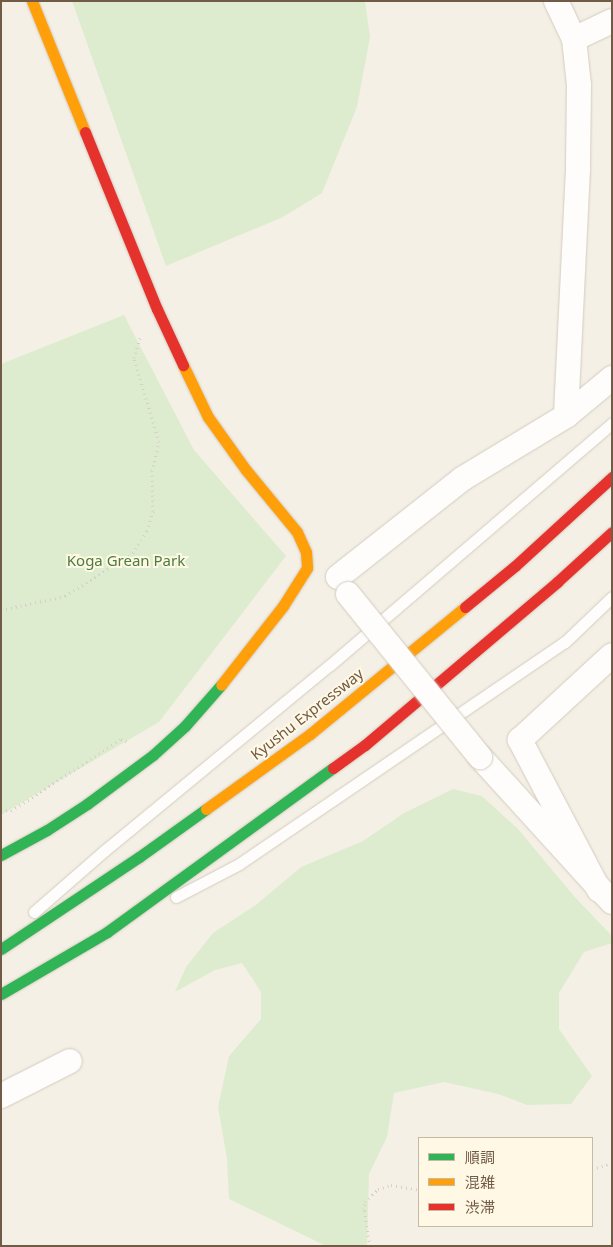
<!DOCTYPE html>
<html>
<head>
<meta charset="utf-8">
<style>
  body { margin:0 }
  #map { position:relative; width:613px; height:1247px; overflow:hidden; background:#f5f0e5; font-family:"Noto Sans","Noto Sans JP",sans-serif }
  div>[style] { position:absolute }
  .green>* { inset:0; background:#ddeccf }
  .path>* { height:3px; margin-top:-1.5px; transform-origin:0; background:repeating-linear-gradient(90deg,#d6cfc8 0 1px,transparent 0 5px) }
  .roads { filter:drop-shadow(0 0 1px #d3cbc0) drop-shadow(0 0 1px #d3cbc0) }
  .lane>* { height:11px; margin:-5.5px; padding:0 5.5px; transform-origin:5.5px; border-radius:5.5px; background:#fefdfb }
  .street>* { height:24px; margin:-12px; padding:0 12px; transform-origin:12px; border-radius:12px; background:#fefdfb }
  .fast>* { height:11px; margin:-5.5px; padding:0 5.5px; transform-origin:5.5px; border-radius:5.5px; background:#30b455 }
  .slow>* { height:11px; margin:-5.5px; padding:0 5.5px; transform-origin:5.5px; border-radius:5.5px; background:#ff9f0a }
  .jam>* { height:11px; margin:-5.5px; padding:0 5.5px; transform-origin:5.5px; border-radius:5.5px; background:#e5322d }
  .bridges { filter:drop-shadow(0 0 1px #d3cbc0) drop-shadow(0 0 1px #d3cbc0) }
  .street-bridge>* { height:24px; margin:-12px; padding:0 12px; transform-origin:12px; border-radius:12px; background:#fefdfb }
  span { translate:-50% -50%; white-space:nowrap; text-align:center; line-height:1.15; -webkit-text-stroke:4px #fff8e4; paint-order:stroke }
  .park-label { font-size:15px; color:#4b7d41 }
  .street-label { font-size:15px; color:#715b47 }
  .frame { position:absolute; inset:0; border:2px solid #715b47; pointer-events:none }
  .legend { position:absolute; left:418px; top:1137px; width:175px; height:90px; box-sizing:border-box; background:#fff8e4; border:1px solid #c6b9a5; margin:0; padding:6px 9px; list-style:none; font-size:15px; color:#715b47 }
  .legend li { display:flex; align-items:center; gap:10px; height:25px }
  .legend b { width:25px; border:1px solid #c6b9a5 }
</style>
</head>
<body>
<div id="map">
  <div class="green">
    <div style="clip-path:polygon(72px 1px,365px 1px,370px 37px,357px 107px,322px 193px,283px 217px,166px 266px)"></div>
    <div style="clip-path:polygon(124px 315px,194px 450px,286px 556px,159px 722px,1px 815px,1px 364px)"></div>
    <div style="clip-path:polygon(453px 789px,482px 796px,518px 829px,573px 895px,612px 936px,612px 943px,584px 952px,559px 993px,559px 1029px,592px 1076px,571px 1104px,527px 1105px,498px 1094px,444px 1082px,394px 1093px,387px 1137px,369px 1174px,367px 1246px,326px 1246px,229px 1199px,227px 1159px,218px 1107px,229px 1056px,261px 1019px,261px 992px,242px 963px,215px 970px,175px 992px,186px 967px,213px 933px,257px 904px,301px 867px,363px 841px,404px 813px)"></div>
  </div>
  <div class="path">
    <div style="left:1px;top:610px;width:66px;rotate:-12.3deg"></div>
    <div style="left:65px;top:596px;width:80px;rotate:-32.3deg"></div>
    <div style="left:133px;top:553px;width:26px;rotate:-58deg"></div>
    <div style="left:147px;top:531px;width:21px;rotate:-73deg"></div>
    <div style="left:153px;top:511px;width:40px;rotate:-91.4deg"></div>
    <div style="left:152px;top:471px;width:30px;rotate:-76deg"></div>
    <div style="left:159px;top:442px;width:88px;rotate:-106.6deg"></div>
    <div style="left:134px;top:358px;width:24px;rotate:-73deg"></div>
    <div style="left:1px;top:809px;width:10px;rotate:11deg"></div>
    <div style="left:11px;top:811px;width:131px;rotate:-33.2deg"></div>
    <div style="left:121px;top:739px;width:8px;rotate:23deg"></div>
    <div style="left:592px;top:1169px;width:21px;rotate:-17deg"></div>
    <div style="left:370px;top:1246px;width:36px;rotate:-99deg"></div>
    <div style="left:364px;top:1210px;width:8px;rotate:-83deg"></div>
    <div style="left:365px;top:1202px;width:18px;rotate:-45deg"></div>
    <div style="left:378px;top:1189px;width:14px;rotate:-17deg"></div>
    <div style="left:391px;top:1185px;width:28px;rotate:10deg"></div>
  </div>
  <div class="roads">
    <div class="lane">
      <div style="left:176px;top:897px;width:71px;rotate:-27.6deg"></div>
      <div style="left:239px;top:864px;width:394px;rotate:-34.3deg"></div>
      <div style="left:565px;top:642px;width:65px;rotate:-43.8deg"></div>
      <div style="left:34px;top:912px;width:93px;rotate:-41.1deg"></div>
      <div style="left:104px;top:851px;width:293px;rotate:-39.5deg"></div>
      <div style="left:330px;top:665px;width:372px;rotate:-40.6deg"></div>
    </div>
    <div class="street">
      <div style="left:556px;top:1px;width:42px;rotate:64.7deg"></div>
      <div style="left:574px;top:39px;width:46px;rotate:83.8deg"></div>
      <div style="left:579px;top:85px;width:84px;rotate:90.7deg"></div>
      <div style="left:578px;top:169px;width:247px;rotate:92.8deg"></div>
      <div style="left:574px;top:39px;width:42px;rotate:-25.3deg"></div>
      <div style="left:338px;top:577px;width:158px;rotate:-38.3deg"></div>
      <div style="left:462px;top:479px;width:122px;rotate:-31.2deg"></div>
      <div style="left:566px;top:416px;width:60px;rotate:-39.6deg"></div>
      <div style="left:480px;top:757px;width:196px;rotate:47.7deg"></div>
      <div style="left:599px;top:890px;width:170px;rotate:-117.8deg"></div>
      <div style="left:520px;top:740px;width:125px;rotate:-42.7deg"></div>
      <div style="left:1px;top:1096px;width:77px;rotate:-26.9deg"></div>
    </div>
    <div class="fast">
      <div style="left:1px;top:855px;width:52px;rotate:-28.5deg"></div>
      <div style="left:47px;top:830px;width:48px;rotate:-33deg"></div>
      <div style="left:87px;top:804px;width:82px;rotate:-36.6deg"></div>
      <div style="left:153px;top:755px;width:43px;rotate:-42.2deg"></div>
      <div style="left:185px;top:726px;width:55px;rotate:-48.7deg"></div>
      <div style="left:1px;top:949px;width:166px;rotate:-33.7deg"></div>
      <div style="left:139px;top:857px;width:82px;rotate:-35.6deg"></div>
      <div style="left:1px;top:994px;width:123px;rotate:-30.3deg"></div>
      <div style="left:107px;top:932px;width:279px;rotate:-36deg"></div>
    </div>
    <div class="slow">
      <div style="left:32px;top:1px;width:141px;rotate:68deg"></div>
      <div style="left:183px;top:365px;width:58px;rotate:64.3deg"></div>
      <div style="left:208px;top:417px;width:65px;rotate:54.4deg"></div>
      <div style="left:246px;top:470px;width:80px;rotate:50.6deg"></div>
      <div style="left:297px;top:532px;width:22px;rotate:66deg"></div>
      <div style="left:306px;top:552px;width:16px;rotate:86deg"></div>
      <div style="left:307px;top:568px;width:45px;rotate:122.3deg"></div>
      <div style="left:283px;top:606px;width:100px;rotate:128.1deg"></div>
      <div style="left:206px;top:809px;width:128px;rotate:-35.8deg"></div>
      <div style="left:310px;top:734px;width:200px;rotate:-39.3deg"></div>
    </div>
    <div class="jam">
      <div style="left:85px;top:132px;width:191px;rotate:67.9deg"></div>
      <div style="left:157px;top:309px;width:62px;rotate:65.1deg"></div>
      <div style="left:465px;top:607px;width:65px;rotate:-39.4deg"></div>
      <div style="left:515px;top:566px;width:132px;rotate:-42.5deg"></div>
      <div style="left:333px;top:768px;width:39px;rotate:-36deg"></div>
      <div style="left:365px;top:745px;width:252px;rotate:-40.3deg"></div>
      <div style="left:557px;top:582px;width:74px;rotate:-42.3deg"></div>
    </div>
  </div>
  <div class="bridges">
    <div class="street-bridge">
      <div style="left:348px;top:594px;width:210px;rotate:51deg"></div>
    </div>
  </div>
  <div class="park-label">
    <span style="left:126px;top:561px">Koga Grean Park</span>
  </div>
  <div class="street-label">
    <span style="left:307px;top:714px;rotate:-38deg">Kyushu Expressway</span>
  </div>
  <div class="frame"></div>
  <ul class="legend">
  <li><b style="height:6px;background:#30b455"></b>順調</li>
  <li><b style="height:6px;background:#ff9f0a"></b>混雑</li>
  <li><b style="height:6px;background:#e5322d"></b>渋滞</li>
  </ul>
</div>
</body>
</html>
